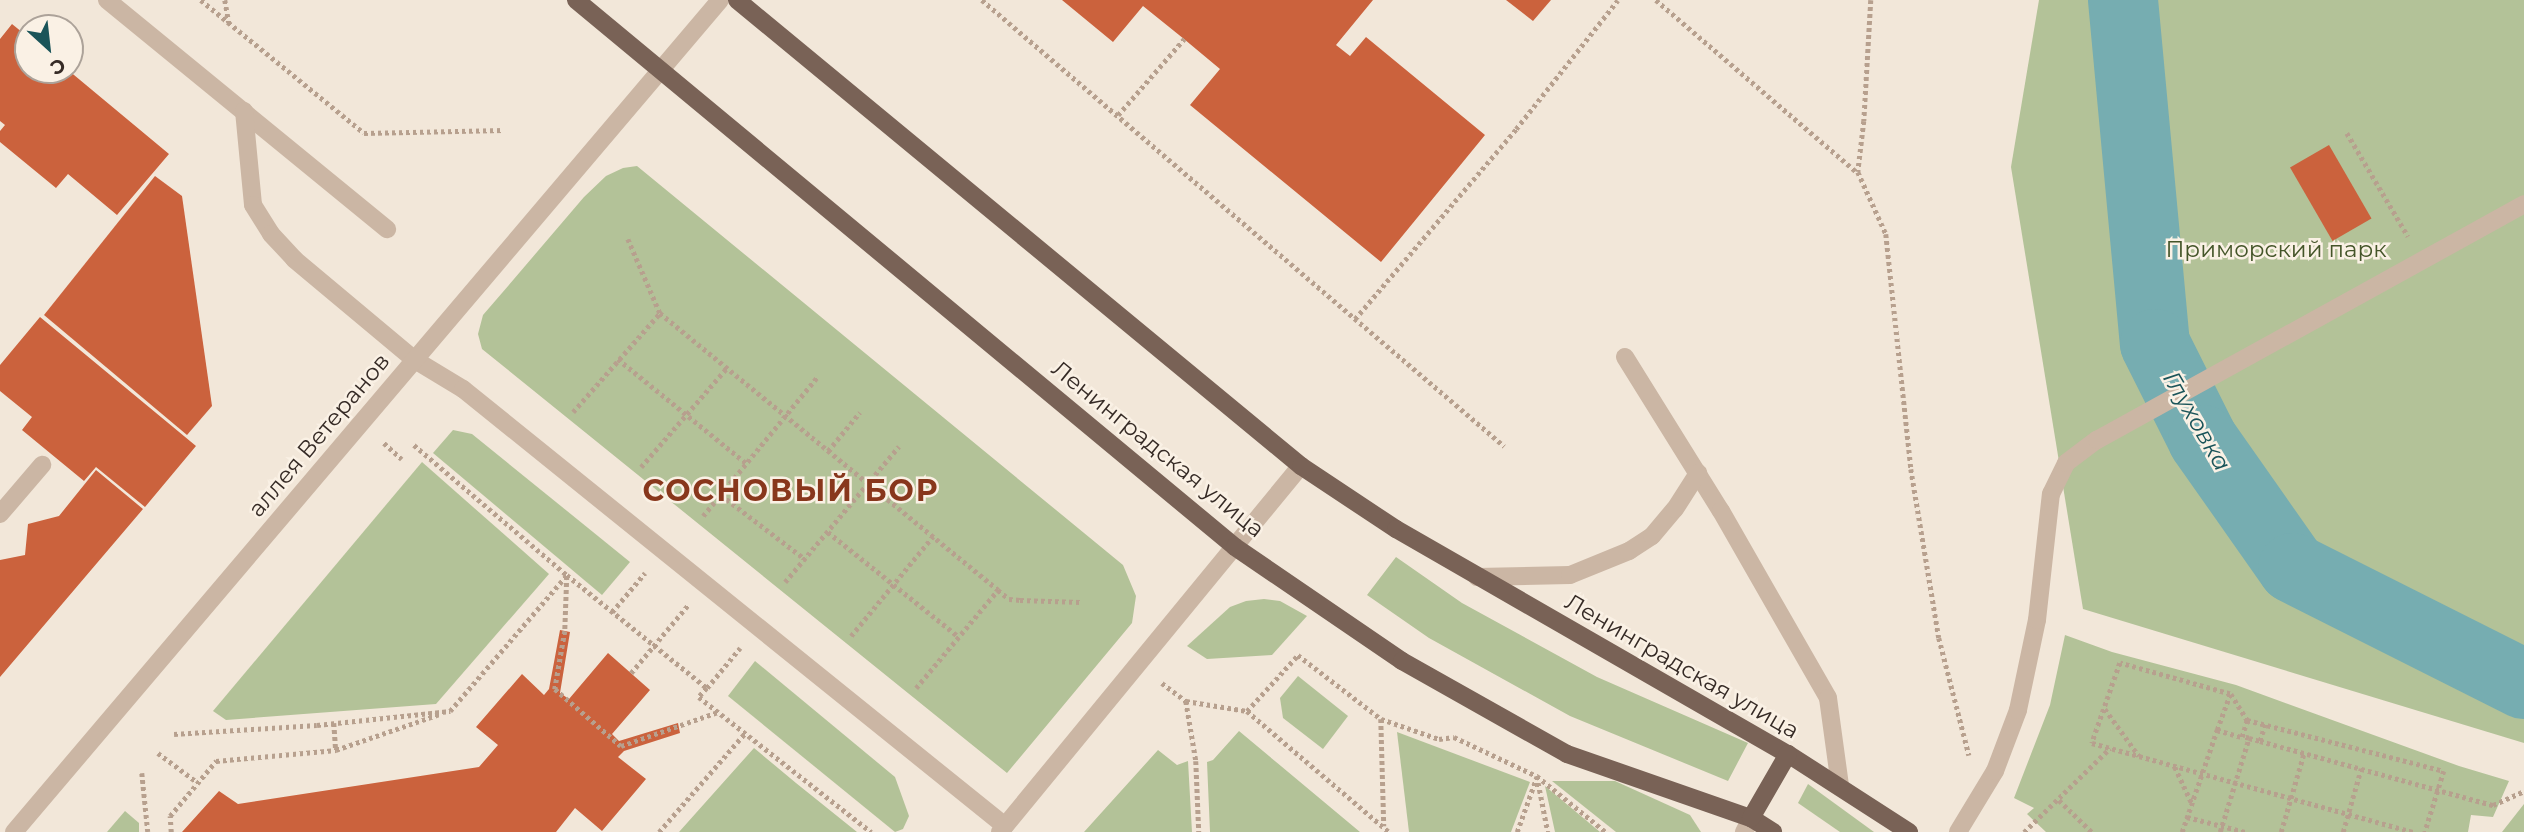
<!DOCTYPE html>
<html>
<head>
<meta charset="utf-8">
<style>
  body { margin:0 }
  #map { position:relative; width:2524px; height:832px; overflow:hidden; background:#f2e7d9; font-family:Montserrat,sans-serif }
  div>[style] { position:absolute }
  .green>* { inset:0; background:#b3c298 }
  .river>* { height:70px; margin:-35px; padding:0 35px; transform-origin:35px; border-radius:35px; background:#76adb1 }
  .building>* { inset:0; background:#cb623d; transform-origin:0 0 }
  .path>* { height:4.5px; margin-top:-2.25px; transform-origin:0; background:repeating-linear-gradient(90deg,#b7a08e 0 3.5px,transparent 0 7px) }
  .minor>* { height:18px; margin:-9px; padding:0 9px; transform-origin:9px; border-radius:9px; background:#cbb6a4 }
  .major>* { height:18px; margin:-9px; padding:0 9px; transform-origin:9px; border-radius:9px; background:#796256 }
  span { translate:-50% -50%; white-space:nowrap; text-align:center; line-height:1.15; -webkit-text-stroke:5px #faf1e5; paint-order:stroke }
  .park-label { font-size:23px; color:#445529 }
  .street-label { font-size:23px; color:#362b26 }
  .water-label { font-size:24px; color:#1a5459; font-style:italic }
  .district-label { font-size:30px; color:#88371c; font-weight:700; letter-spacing:2px }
  .north { position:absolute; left:14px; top:14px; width:70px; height:70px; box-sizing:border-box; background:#faf1e5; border:2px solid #aca299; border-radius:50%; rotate:153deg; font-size:19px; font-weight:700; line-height:28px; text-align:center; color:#362b26 }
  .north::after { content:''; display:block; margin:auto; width:24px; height:32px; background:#1a5459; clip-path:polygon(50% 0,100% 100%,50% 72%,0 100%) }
</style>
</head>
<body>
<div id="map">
  <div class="green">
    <div style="clip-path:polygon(2039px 0,2524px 0,2524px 743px,2083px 609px,2011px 167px)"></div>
    <div style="clip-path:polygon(637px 166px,1123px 565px,1136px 596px,1132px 623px,1007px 773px,482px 349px,478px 334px,483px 315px,502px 293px,584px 197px,606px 176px,623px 168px)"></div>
    <div style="clip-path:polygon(453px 430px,472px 434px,630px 562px,602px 595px,433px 453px)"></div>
    <div style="clip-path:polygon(422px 462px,549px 574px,436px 704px,226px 720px,213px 711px)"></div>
    <div style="clip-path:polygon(1396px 557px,1462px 603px,1597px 677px,1748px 743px,1728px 781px,1570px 716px,1429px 638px,1367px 595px)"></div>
    <div style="clip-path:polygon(1264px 599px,1280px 601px,1307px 616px,1272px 655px,1207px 659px,1187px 646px,1230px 607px,1246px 601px)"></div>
    <div style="clip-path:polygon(2065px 635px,2112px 652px,2236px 685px,2459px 766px,2509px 781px,2493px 817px,2471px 815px,2468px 832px,2046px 832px,2027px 814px,2034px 808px,2014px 798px,2050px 705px)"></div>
    <div style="clip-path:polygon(755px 661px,895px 777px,909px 816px,903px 829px,895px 832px,728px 696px)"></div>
    <div style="clip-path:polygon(1298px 676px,1348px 716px,1323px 749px,1283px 718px,1280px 698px)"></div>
    <div style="clip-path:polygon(1239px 731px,1360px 832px,1210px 832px,1207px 762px,1213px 760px)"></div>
    <div style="clip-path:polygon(1397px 732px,1530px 782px,1511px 832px,1409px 832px)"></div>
    <div style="clip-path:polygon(754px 748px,796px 783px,857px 832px,679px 832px)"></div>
    <div style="clip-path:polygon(1158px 750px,1177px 765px,1188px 761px,1192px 832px,1084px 832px)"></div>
    <div style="clip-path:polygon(1552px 781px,1615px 781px,1690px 815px,1701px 832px,1616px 832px)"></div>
    <div style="clip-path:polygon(1808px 784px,1874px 832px,1840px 832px,1798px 803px)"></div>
    <div style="clip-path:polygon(1545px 786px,1600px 832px,1555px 832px)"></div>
    <div style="clip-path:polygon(2524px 804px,2524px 832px,2502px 832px)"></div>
    <div style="clip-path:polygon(125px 811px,139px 823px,139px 832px,107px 832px)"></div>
  </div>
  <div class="river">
    <div style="left:2123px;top:0;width:345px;rotate:84.7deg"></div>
    <div style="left:2155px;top:344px;width:107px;rotate:63.4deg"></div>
    <div style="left:2203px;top:440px;width:156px;rotate:54.9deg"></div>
    <div style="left:2293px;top:568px;width:258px;rotate:26.7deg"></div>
  </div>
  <div class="building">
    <div style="clip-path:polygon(1062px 0,1373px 0,1336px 45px,1350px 56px,1366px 37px,1485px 135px,1381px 262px,1190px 105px,1220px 69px,1184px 39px,1143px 6px,1113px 42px)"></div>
    <div style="clip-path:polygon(1506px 0,1551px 0,1533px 21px)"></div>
    <div style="clip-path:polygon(12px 24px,28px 37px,28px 70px,68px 70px,169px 154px,117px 215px,68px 174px,56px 188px,0 142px,0 131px,5px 125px,0 121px,0 39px)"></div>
    <div style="left:2329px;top:145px;width:85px;height:45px;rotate:60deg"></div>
    <div style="clip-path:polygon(155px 176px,182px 196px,212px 406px,187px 435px,44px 315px)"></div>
    <div style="clip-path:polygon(40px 317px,196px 446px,145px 507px,96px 467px,84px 481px,22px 430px,32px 417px,0 391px,0 365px)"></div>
    <div style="clip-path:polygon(96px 470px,143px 509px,0 677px,0 560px,25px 555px,28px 524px,59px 516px)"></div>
    <div style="clip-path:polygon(560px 630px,570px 632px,560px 693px,569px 699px,608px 653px,650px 690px,612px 734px,619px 741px,678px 723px,680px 733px,624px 751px,618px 757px,646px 779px,602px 831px,575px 808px,556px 832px,182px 832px,219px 791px,238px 804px,479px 767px,498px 745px,476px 727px,522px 674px,544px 695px,549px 689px)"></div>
  </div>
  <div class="path">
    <div style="left:201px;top:0;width:210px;rotate:39.2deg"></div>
    <div style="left:364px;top:133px;width:140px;rotate:-1.2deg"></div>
    <div style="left:225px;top:0;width:23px;rotate:80deg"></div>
    <div style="left:982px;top:0;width:687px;rotate:40.51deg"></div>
    <div style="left:1656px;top:0;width:265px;rotate:40.6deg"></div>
    <div style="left:1871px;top:0;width:121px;rotate:93.3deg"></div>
    <div style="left:1864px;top:121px;width:51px;rotate:96.7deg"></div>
    <div style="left:1858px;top:172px;width:68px;rotate:65.7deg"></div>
    <div style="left:1886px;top:234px;width:236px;rotate:83.9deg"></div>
    <div style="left:1911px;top:469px;width:171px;rotate:80.6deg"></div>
    <div style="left:1939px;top:638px;width:121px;rotate:75.6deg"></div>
    <div style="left:1118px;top:115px;width:101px;rotate:-49deg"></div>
    <div style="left:2347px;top:133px;width:120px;rotate:59.4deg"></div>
    <div style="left:628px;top:239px;width:81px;rotate:66.6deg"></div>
    <div style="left:660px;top:313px;width:437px;rotate:39.3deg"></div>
    <div style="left:998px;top:590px;width:14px;rotate:39deg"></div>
    <div style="left:1009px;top:599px;width:11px;rotate:5deg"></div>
    <div style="left:1020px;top:600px;width:60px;rotate:1.9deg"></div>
    <div style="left:1355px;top:319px;width:249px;rotate:-49.7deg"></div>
    <div style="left:1516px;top:129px;width:164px;rotate:-51.7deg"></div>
    <div style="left:618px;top:359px;width:166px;rotate:39.1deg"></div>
    <div style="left:573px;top:412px;width:132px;rotate:-48.7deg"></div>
    <div style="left:384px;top:443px;width:24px;rotate:42deg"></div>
    <div style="left:414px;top:445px;width:201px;rotate:40.4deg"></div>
    <div style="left:567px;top:575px;width:180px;rotate:38.9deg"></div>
    <div style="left:707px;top:688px;width:12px;rotate:132deg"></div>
    <div style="left:699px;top:697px;width:219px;rotate:38.1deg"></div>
    <div style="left:828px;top:451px;width:50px;rotate:-50.6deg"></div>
    <div style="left:641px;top:467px;width:130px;rotate:-49.1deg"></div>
    <div style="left:721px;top:495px;width:106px;rotate:37.3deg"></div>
    <div style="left:703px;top:516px;width:180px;rotate:-50.6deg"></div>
    <div style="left:828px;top:532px;width:168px;rotate:38.7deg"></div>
    <div style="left:567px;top:576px;width:55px;rotate:92.1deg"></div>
    <div style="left:565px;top:631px;width:59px;rotate:99.8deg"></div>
    <div style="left:555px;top:689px;width:87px;rotate:40.8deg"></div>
    <div style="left:621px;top:746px;width:103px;rotate:-19.3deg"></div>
    <div style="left:785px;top:582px;width:177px;rotate:-50deg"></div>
    <div style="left:612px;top:612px;width:51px;rotate:-49.8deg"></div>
    <div style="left:851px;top:636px;width:129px;rotate:-50.6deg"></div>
    <div style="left:631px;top:673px;width:89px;rotate:-50deg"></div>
    <div style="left:1162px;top:683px;width:30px;rotate:37deg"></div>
    <div style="left:1186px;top:701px;width:62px;rotate:9.3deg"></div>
    <div style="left:1247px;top:711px;width:187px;rotate:40.4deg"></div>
    <div style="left:707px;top:688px;width:52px;rotate:-50.5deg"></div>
    <div style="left:916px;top:688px;width:128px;rotate:-50.1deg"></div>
    <div style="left:2231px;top:694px;width:31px;rotate:58deg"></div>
    <div style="left:1186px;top:701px;width:61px;rotate:80.5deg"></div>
    <div style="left:1196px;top:761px;width:71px;rotate:87.6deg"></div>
    <div style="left:2105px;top:709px;width:58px;rotate:54.1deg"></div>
    <div style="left:1247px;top:711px;width:76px;rotate:-47.7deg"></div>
    <div style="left:1298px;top:655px;width:105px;rotate:37.6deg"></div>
    <div style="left:1381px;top:719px;width:107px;rotate:88.4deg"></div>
    <div style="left:1381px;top:719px;width:61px;rotate:19deg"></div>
    <div style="left:1439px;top:739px;width:15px;rotate:-8deg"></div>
    <div style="left:1454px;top:737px;width:92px;rotate:25.2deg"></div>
    <div style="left:1537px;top:776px;width:57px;rotate:78.9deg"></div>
    <div style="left:334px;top:723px;width:27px;rotate:86deg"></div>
    <div style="left:2217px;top:730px;width:38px;rotate:-70deg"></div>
    <div style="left:2230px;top:694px;width:114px;rotate:-164.3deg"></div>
    <div style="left:2120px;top:663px;width:85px;rotate:109.3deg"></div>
    <div style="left:2092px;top:743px;width:333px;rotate:15.5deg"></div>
    <div style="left:174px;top:734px;width:143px;rotate:-3.6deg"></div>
    <div style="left:317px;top:725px;width:134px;rotate:-6deg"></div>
    <div style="left:450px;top:711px;width:179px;rotate:-49.3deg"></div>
    <div style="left:2249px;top:738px;width:7px;rotate:-172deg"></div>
    <div style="left:2242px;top:737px;width:18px;rotate:-74deg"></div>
    <div style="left:2247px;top:720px;width:203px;rotate:14.5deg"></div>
    <div style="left:2444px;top:771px;width:64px;rotate:107.3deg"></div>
    <div style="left:2260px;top:741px;width:242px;rotate:15.4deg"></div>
    <div style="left:2493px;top:805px;width:34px;rotate:-24deg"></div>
    <div style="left:158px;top:753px;width:49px;rotate:36.6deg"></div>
    <div style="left:2175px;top:767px;width:40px;rotate:65deg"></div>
    <div style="left:142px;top:773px;width:59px;rotate:84.2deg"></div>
    <div style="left:2059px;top:800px;width:46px;rotate:44.1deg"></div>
    <div style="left:2187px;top:817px;width:60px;rotate:14.5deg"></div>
    <div style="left:171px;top:832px;width:16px;rotate:-94deg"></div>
    <div style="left:170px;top:816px;width:72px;rotate:-50.1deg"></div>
    <div style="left:216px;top:761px;width:121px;rotate:-5.2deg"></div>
    <div style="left:336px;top:750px;width:110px;rotate:-19.1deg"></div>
    <div style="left:659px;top:832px;width:131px;rotate:-49deg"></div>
    <div style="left:1517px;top:832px;width:59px;rotate:-70.3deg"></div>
    <div style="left:1537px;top:776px;width:89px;rotate:39.1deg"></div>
    <div style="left:2024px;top:832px;width:120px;rotate:-44.3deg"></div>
    <div style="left:2182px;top:832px;width:108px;rotate:-71.1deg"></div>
    <div style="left:2217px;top:730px;width:26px;rotate:16deg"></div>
    <div style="left:2220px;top:832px;width:98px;rotate:-72.9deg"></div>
    <div style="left:2249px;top:738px;width:11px;rotate:15deg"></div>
    <div style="left:2260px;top:741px;width:18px;rotate:-74deg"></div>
    <div style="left:2281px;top:832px;width:82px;rotate:-73.8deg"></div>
    <div style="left:2343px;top:832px;width:66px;rotate:-74.1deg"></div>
  </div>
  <div class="minor">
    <div style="left:107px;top:0;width:362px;rotate:39.3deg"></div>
    <div style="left:244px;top:111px;width:94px;rotate:84.5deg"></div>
    <div style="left:253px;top:205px;width:34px;rotate:58deg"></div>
    <div style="left:271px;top:234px;width:34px;rotate:47deg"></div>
    <div style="left:294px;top:259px;width:158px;rotate:39.9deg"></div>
    <div style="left:415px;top:360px;width:56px;rotate:31.1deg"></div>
    <div style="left:463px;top:389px;width:696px;rotate:38.88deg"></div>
    <div style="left:1625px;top:357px;width:181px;rotate:58.1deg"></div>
    <div style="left:1721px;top:511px;width:215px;rotate:60.2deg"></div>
    <div style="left:1828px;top:698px;width:89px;rotate:82.2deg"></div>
    <div style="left:0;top:514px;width:65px;rotate:-49.4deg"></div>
    <div style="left:1477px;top:577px;width:93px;rotate:-1.2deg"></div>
    <div style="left:1570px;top:575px;width:64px;rotate:-22.1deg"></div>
    <div style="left:1629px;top:551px;width:27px;rotate:-33deg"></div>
    <div style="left:1652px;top:536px;width:35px;rotate:-50deg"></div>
    <div style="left:1675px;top:509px;width:43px;rotate:-57.4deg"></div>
    <div style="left:14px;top:832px;width:1091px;rotate:-49.68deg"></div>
    <div style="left:1000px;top:832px;width:474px;rotate:-50.6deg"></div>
    <div style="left:1744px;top:832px;width:16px;rotate:-63deg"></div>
    <div style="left:1958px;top:832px;width:71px;rotate:-58.8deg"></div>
    <div style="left:1995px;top:771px;width:65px;rotate:-69.3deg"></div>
    <div style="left:2018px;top:710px;width:92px;rotate:-78.1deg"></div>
    <div style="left:2037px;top:620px;width:127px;rotate:-83.7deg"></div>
    <div style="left:2051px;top:494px;width:34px;rotate:-64deg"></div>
    <div style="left:2066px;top:463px;width:39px;rotate:-37deg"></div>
    <div style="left:2097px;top:440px;width:488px;rotate:-28.9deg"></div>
  </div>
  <div class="major">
    <div style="left:576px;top:0;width:856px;rotate:39.69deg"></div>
    <div style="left:1235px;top:547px;width:202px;rotate:34.3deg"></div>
    <div style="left:1402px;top:661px;width:189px;rotate:29.4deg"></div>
    <div style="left:1567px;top:754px;width:195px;rotate:19.2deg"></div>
    <div style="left:1751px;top:818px;width:26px;rotate:32deg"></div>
    <div style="left:737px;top:0;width:732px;rotate:39.56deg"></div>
    <div style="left:1301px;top:466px;width:114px;rotate:33.6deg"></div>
    <div style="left:1396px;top:529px;width:452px;rotate:29.9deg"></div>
    <div style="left:1788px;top:754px;width:144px;rotate:32.8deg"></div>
    <div style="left:1751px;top:818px;width:74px;rotate:-60deg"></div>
  </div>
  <div class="park-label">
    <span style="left:2276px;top:249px">Приморский парк</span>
  </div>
  <div class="street-label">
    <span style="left:319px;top:435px;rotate:-50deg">аллея Ветеранов</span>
    <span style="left:1158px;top:449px;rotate:39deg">Ленинградская улица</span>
    <span style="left:1682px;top:666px;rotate:30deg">Ленинградская улица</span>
  </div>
  <div class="water-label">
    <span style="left:2197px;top:421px;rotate:60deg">Глуховка</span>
  </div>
  <div class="district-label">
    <span style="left:791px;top:491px">СОСНОВЫЙ БОР</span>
  </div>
  <div class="north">С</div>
</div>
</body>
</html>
